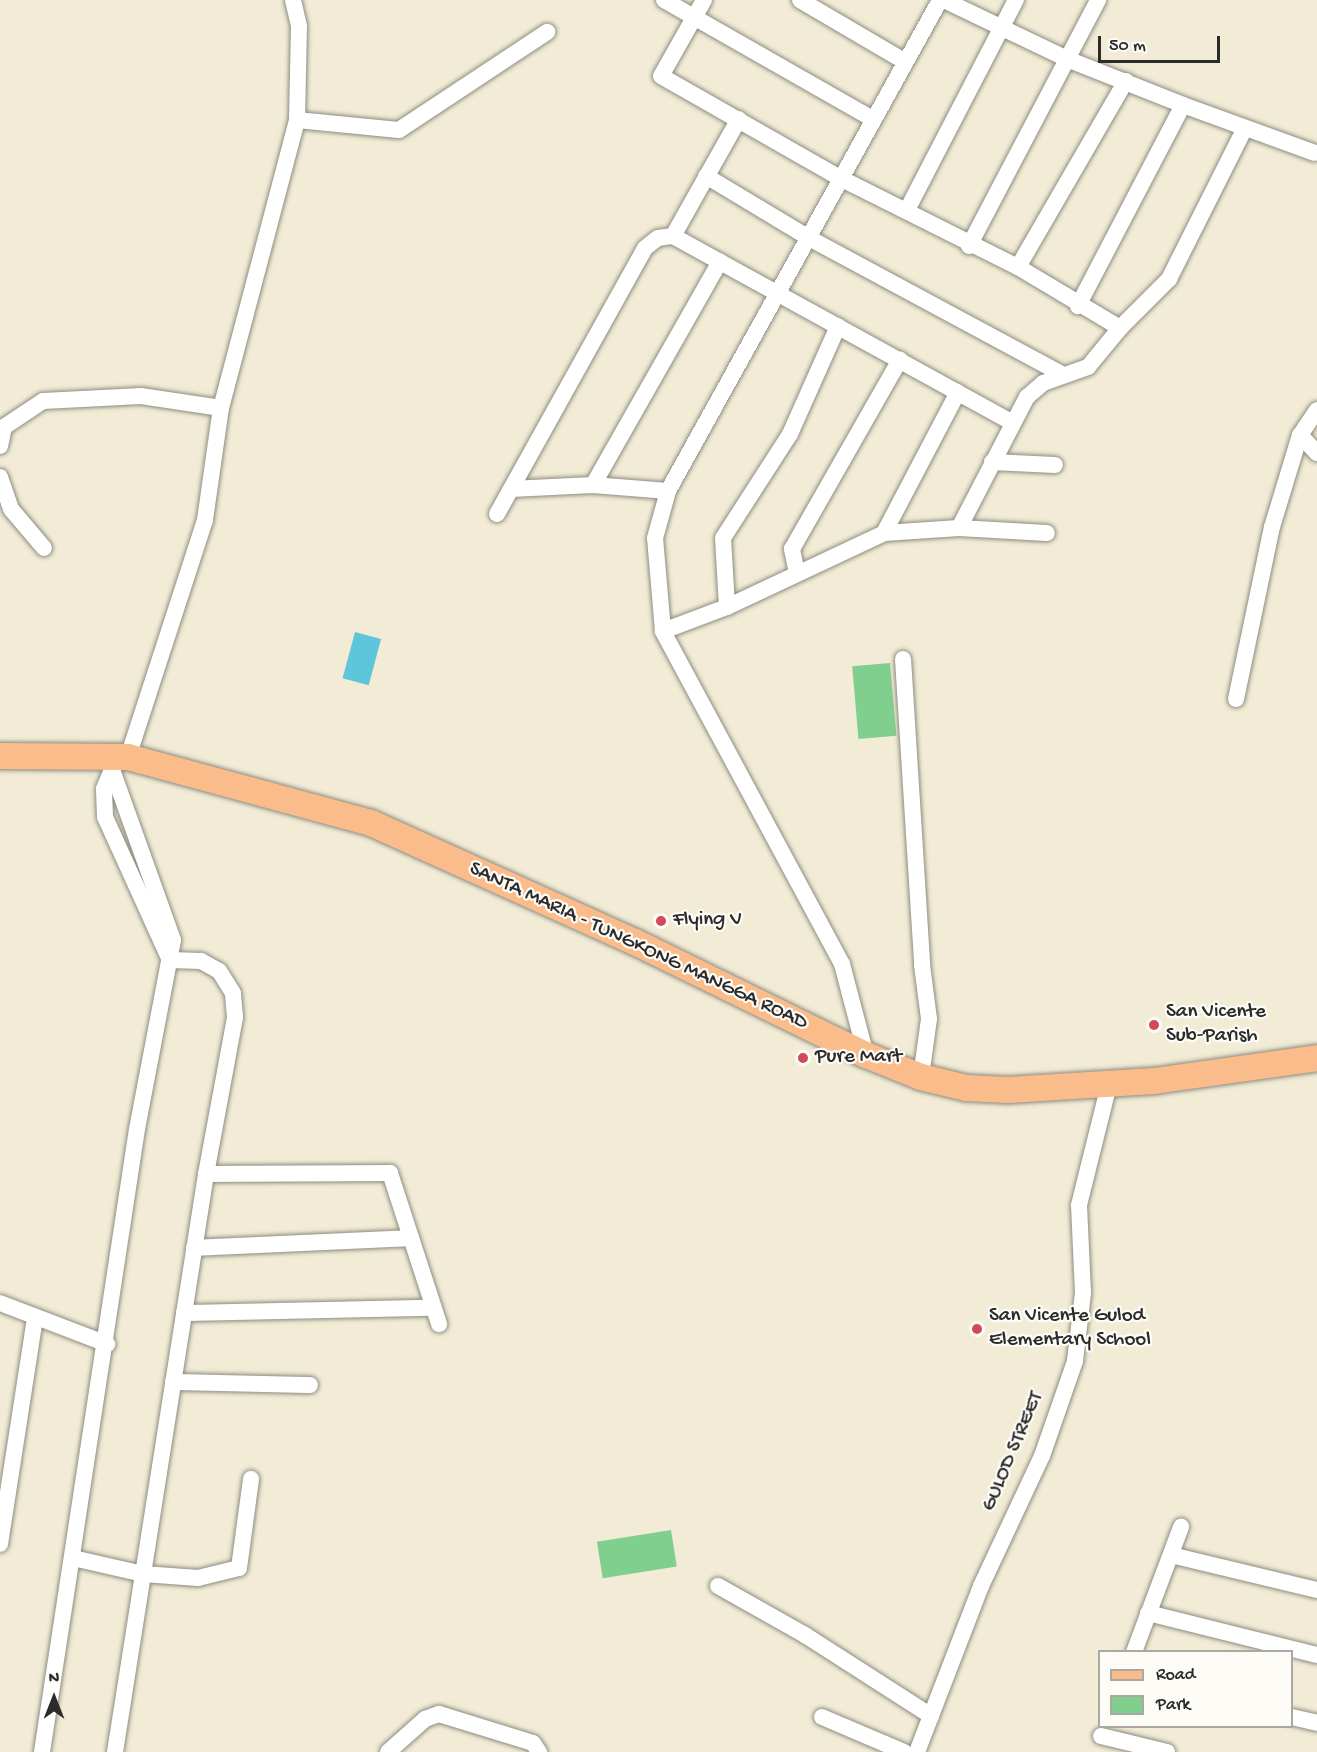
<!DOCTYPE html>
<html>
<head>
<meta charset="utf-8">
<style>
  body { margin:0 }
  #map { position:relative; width:1317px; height:1752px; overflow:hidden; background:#f2ecd6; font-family:"Gochi Hand",sans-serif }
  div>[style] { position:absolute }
  .green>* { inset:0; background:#81cf8f; transform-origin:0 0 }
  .water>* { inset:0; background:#5ec6da; transform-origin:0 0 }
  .roads { filter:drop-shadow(0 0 2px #8e8c80) drop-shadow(0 0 2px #8e8c80) }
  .street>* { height:16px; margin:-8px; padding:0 8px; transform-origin:8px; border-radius:8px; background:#fff }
  .primary>* { height:26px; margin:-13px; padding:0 13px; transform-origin:13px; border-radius:13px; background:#f9bc8a }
  .dots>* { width:16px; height:16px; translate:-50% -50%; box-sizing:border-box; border:3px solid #fdfcf7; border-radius:50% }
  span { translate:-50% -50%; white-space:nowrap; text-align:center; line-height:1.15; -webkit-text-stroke:4.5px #fdfcf7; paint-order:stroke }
  .poi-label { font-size:21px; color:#2b2b2b }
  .left { translate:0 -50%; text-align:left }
  .street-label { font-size:21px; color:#2b2b2b }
  .legend { position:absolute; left:1098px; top:1650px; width:195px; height:78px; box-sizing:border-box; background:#fdfcf7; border:2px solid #a9a8a5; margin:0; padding:8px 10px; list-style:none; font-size:18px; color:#2b2b2b }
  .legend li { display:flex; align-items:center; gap:12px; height:30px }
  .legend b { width:30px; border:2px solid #a9a8a5 }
  .north { position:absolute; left:24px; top:1668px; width:60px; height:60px; -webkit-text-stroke:4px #fdfcf7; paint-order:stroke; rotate:0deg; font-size:16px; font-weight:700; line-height:24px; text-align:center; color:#2b2b2b }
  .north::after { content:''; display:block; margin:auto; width:21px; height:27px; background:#2b2b2b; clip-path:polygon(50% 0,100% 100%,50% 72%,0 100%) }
  .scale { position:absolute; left:1098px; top:36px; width:122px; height:27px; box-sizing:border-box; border:3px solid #2b2b2b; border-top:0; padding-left:8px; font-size:18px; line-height:21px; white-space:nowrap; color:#2b2b2b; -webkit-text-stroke:4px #fdfcf7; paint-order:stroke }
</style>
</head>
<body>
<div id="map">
  <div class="green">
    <div style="left:890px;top:663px;width:73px;height:38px;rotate:85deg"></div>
    <div style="left:671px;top:1530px;width:37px;height:75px;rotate:81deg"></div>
  </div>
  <div class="water">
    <div style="left:355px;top:632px;width:27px;height:48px;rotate:15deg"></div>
  </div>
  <div class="roads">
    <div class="street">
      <div style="left:664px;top:0;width:241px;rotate:29.7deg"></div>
      <div style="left:704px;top:0;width:87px;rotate:119.5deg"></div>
      <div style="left:661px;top:76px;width:206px;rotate:29.7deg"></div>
      <div style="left:840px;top:178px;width:199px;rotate:26.6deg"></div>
      <div style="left:1018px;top:267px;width:119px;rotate:30.9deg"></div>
      <div style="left:800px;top:0;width:121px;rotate:30.4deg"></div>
      <div style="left:944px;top:0;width:136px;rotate:25.6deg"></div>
      <div style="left:1067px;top:59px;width:125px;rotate:21.6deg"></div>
      <div style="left:1183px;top:105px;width:227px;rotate:117.6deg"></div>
      <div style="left:1183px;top:105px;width:140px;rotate:20deg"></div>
      <div style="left:297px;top:120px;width:102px;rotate:5.6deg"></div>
      <div style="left:399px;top:130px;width:178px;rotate:-33.5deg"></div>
      <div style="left:706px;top:176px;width:120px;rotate:31deg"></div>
      <div style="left:809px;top:238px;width:287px;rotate:28.3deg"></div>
      <div style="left:907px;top:210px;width:237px;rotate:-62.6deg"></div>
      <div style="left:673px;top:236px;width:387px;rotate:28.8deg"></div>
      <div style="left:969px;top:246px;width:278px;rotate:-62.3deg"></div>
      <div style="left:1018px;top:267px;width:215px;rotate:-59.9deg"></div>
      <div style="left:1317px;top:410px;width:30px;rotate:124deg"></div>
      <div style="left:1300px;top:435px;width:25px;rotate:47deg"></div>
      <div style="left:0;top:446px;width:19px;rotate:-78deg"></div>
      <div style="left:4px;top:427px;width:47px;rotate:-33.7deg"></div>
      <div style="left:43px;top:401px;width:98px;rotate:-2.9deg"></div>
      <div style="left:141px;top:396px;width:81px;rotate:8.5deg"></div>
      <div style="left:992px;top:462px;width:63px;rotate:2.7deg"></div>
      <div style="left:0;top:477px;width:34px;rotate:71deg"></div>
      <div style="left:11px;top:509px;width:51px;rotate:49.8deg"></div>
      <div style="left:593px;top:485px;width:257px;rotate:-60.4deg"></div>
      <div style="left:511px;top:489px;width:82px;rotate:-2.8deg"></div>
      <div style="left:593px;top:485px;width:75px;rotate:4.6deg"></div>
      <div style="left:497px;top:514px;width:304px;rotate:-60.9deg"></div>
      <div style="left:645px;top:248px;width:16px;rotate:-38deg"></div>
      <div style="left:658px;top:238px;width:15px;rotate:-8deg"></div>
      <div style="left:673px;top:236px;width:134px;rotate:-60.6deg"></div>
      <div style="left:959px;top:528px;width:88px;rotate:3.3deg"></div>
      <div style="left:884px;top:533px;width:159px;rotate:-62.3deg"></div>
      <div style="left:797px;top:573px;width:25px;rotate:-102deg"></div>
      <div style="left:792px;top:549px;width:218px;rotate:-60.3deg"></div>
      <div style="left:727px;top:607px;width:69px;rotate:-93.3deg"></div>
      <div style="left:723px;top:538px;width:124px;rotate:-57.2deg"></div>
      <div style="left:790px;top:434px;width:118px;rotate:-66deg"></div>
      <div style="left:663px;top:631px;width:68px;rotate:-20.6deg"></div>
      <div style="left:727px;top:607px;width:174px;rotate:-25.2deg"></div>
      <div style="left:884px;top:533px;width:75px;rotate:-3.8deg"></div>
      <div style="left:959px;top:528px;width:148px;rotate:-62.6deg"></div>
      <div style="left:1027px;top:397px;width:21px;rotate:-41deg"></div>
      <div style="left:1043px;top:383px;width:48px;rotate:-19.6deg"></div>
      <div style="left:1088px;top:367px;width:50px;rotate:-50.6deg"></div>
      <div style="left:1120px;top:328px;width:69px;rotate:-45deg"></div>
      <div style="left:1169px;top:279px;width:167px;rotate:-63.3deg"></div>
      <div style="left:903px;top:659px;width:307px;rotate:86.4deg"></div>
      <div style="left:922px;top:965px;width:54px;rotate:82.6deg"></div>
      <div style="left:929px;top:1019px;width:59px;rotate:97.9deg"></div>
      <div style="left:1236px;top:699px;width:176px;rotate:-78.2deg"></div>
      <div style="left:1272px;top:527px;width:96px;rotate:-73.1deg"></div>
      <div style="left:128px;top:757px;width:249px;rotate:-72deg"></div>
      <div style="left:205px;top:520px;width:113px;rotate:-81.9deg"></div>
      <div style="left:221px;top:408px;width:298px;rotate:-75.2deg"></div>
      <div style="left:297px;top:120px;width:94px;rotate:-88.8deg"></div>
      <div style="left:299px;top:26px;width:27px;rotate:-103deg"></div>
      <div style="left:114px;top:765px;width:26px;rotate:113deg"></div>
      <div style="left:104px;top:789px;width:28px;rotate:88deg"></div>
      <div style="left:105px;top:817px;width:157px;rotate:65.6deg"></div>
      <div style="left:866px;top:1055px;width:94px;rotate:-104.8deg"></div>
      <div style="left:842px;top:964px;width:378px;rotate:-118.3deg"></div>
      <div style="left:663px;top:631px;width:93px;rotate:-94.9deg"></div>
      <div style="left:655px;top:538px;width:49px;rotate:-74.5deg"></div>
      <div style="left:668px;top:491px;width:561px;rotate:-61.01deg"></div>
      <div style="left:206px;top:1174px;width:184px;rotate:-0.3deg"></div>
      <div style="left:390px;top:1173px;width:159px;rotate:72deg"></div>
      <div style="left:194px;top:1248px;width:217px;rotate:-2.6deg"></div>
      <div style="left:0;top:1303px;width:115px;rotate:21deg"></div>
      <div style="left:184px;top:1313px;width:249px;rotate:-1.2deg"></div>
      <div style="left:173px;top:1382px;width:137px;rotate:1.3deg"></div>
      <div style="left:0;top:1544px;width:230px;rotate:-81.2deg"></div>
      <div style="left:1171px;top:1555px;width:150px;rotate:13.5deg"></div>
      <div style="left:73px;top:1558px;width:72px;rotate:12.9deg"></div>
      <div style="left:143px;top:1574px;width:55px;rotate:4.2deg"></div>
      <div style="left:198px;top:1578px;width:42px;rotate:-13.7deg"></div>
      <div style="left:239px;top:1568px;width:90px;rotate:-82.3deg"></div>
      <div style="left:718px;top:1586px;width:100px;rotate:29.4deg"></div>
      <div style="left:805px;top:1635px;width:150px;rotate:32.7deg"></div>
      <div style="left:1148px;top:1613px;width:174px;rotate:14deg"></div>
      <div style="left:1134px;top:1652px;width:134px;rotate:-69.4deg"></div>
      <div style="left:822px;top:1717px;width:89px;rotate:23.1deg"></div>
      <div style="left:1292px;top:1717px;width:26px;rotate:13deg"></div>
      <div style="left:1101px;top:1736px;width:68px;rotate:13.6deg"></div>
      <div style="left:42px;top:1752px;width:630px;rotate:-81.33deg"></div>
      <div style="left:137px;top:1129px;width:192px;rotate:-79.2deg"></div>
      <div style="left:173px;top:940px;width:178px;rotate:-109.7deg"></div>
      <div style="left:115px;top:1752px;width:585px;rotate:-81.05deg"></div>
      <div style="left:206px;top:1174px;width:160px;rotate:-79.5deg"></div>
      <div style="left:235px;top:1017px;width:24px;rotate:-95deg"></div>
      <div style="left:233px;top:993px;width:26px;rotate:-122deg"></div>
      <div style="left:219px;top:971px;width:21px;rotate:-151deg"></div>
      <div style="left:201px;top:961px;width:31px;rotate:-178deg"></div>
      <div style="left:388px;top:1752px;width:50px;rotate:-41.7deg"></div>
      <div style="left:425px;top:1719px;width:15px;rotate:-20deg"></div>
      <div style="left:439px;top:1714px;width:98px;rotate:17.1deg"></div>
      <div style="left:533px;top:1743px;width:11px;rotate:56deg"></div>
      <div style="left:917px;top:1752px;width:178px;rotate:-68.9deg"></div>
      <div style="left:981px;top:1586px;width:144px;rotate:-64.9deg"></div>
      <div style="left:1042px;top:1456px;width:101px;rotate:-70.8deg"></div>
      <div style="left:1075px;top:1361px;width:68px;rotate:-83.3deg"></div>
      <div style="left:1083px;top:1293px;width:88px;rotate:-92.6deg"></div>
      <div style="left:1079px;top:1205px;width:124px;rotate:-76deg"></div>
    </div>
    <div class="primary">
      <div style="left:0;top:756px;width:128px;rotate:0.4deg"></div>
      <div style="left:128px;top:757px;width:252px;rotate:15.2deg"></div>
      <div style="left:371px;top:823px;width:290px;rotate:24.3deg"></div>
      <div style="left:635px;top:942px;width:257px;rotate:26.1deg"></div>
      <div style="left:866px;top:1055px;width:59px;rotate:21.8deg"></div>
      <div style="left:921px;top:1077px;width:46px;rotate:13.7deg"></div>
      <div style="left:966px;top:1088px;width:42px;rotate:2.7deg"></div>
      <div style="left:1008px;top:1090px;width:146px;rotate:-3.5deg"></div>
      <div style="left:1154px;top:1081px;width:165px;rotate:-8deg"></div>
    </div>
  </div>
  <div class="dots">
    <div style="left:661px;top:921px;background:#d1495b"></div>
    <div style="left:1154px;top:1025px;background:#d1495b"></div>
    <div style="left:803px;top:1058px;background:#d1495b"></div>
    <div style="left:977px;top:1329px;background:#d1495b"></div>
  </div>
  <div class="poi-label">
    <span class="left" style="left:673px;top:921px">Flying V</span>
    <span class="left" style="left:1166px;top:1025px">San Vicente<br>Sub-Parish</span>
    <span class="left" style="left:815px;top:1058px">Pure Mart</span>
    <span class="left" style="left:989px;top:1329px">San Vicente Gulod<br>Elementary School</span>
  </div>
  <div class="street-label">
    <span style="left:638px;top:947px;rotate:25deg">SANTA MARIA - TUNGKONG MANGGA ROAD</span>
    <span style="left:1014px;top:1452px;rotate:-67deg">GULOD STREET</span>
  </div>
  <ul class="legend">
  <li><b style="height:8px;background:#f9bc8a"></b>Road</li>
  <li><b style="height:16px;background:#81cf8f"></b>Park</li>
  </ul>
  <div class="north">N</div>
  <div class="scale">50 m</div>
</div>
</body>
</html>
